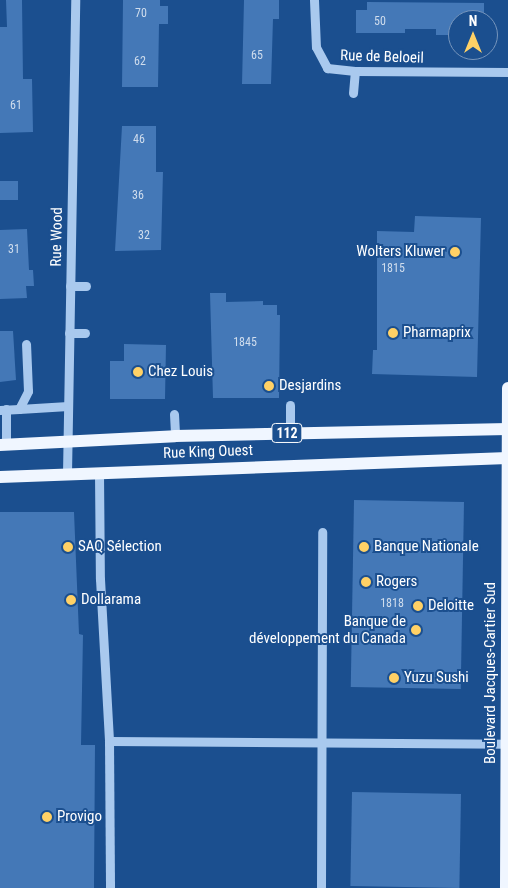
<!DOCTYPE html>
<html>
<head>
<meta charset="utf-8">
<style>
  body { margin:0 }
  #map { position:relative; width:508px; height:888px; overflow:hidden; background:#1b4f8f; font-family:"Roboto Condensed",sans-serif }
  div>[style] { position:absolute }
  .building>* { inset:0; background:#4478b7; transform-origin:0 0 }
  .minor>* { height:9px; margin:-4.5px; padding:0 4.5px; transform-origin:4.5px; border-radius:4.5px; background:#a9c9ee }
  .major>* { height:12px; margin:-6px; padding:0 6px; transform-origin:6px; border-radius:6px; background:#f0f6ff }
  .dots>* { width:14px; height:14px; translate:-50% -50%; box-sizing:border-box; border:2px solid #1b4f8f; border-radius:50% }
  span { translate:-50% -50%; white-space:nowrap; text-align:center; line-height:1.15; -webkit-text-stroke:4px #1b4f8f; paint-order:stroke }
  .number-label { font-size:12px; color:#d0dded }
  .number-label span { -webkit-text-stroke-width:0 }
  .shield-label span { padding:1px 4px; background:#1b4f8f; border:1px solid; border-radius:4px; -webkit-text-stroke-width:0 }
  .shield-label { font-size:14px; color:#fff; font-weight:700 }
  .street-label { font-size:15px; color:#fff }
  .poi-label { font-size:15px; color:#fff }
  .right { translate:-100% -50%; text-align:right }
  .left { translate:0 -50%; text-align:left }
  .north { position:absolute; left:448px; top:10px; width:50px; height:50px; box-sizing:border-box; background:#1b4f8f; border:1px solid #7695bc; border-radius:50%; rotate:0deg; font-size:14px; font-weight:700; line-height:20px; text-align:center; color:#fff }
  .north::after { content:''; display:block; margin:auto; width:18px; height:22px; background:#ffd166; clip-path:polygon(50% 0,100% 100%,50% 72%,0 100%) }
</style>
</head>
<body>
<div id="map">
  <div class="building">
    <div style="clip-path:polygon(6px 0,22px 0,23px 79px,32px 79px,33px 132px,0 133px,0 27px,7px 27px)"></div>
    <div style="clip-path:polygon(123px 0,160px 0,160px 6px,168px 6px,168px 24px,159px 24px,158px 87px,122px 87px)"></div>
    <div style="clip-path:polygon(244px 0,279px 0,279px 19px,273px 19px,271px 84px,242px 84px)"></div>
    <div style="clip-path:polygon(367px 2px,484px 3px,484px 20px,458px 20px,458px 35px,436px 35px,436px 29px,405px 29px,405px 33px,356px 33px,356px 10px,367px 10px)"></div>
    <div style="clip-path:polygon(122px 126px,156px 126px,156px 172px,163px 172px,161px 250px,115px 251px)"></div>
    <div style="left:0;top:181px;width:18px;height:19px"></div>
    <div style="clip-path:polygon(415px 216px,481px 218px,477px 377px,372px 374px,373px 350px,377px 350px,377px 231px,414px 232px)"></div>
    <div style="clip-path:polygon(27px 229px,29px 270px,33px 270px,34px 286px,26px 286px,27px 298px,0 299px,0 230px)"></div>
    <div style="clip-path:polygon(210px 293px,226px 293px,226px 302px,263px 301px,263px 305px,277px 305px,277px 315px,280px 315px,279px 398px,213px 398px)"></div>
    <div style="clip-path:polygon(0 331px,13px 331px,16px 380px,0 382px)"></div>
    <div style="clip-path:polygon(124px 344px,166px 345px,165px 399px,110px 399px,110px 361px,124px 361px)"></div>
    <div style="left:464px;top:502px;width:187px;height:110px;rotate:91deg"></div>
    <div style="clip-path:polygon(0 512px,74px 512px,79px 634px,83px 635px,81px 745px,95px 745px,94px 888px,0 888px)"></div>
    <div style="left:461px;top:794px;width:94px;height:109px;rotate:91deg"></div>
  </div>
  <div class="minor">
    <div style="left:314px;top:0;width:47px;rotate:87.6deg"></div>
    <div style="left:316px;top:47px;width:24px;rotate:62deg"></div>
    <div style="left:327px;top:68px;width:28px;rotate:6deg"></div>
    <div style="left:355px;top:71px;width:153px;rotate:0.4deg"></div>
    <div style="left:353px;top:93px;width:22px;rotate:-85deg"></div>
    <div style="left:70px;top:286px;width:16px"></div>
    <div style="left:69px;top:333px;width:16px"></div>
    <div style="left:290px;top:405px;width:28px;rotate:90deg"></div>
    <div style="left:6px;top:409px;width:36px;rotate:90deg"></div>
    <div style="left:19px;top:409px;width:49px;rotate:-3.5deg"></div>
    <div style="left:0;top:410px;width:19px;rotate:-3deg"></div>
    <div style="left:19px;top:409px;width:20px;rotate:-63deg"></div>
    <div style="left:28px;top:391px;width:47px;rotate:-92.4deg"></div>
    <div style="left:174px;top:414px;width:22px;rotate:87deg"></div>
    <div style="left:99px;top:473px;width:106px;rotate:89.5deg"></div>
    <div style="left:100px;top:579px;width:162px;rotate:86.8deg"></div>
    <div style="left:109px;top:741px;width:147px;rotate:89.6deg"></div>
    <div style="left:67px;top:474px;width:474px;rotate:-89deg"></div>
    <div style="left:109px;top:741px;width:398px;rotate:0.4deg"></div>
    <div style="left:321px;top:888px;width:356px;rotate:-89.8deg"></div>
  </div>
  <div class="major">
    <div style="left:0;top:445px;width:175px;rotate:-2.9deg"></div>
    <div style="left:175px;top:436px;width:333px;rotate:-1.2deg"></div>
    <div style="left:0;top:477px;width:508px;rotate:-2.14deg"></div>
    <div style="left:506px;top:888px;width:500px;rotate:-89.77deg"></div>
  </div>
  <div class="dots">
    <div style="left:455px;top:252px;background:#ffd166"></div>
    <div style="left:393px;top:333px;background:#ffd166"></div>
    <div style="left:138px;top:372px;background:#ffd166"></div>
    <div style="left:269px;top:386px;background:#ffd166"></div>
    <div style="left:68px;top:547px;background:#ffd166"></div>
    <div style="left:364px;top:547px;background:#ffd166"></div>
    <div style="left:366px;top:582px;background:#ffd166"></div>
    <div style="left:71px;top:600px;background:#ffd166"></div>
    <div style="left:418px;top:606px;background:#ffd166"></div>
    <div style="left:416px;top:630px;background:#ffd166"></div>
    <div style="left:394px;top:678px;background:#ffd166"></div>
    <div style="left:47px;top:817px;background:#ffd166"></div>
  </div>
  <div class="number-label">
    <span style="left:141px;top:14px">70</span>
    <span style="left:380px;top:22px">50</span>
    <span style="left:257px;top:56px">65</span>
    <span style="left:140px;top:62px">62</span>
    <span style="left:16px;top:106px">61</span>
    <span style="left:139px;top:140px">46</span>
    <span style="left:138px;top:196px">36</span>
    <span style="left:144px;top:236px">32</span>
    <span style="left:14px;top:250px">31</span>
    <span style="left:393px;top:269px">1815</span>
    <span style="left:245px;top:343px">1845</span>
    <span style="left:392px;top:604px">1818</span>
  </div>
  <div class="shield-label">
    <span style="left:287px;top:433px">112</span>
  </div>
  <div class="street-label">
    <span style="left:382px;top:57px;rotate:2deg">Rue de Beloeil</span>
    <span style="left:57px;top:237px;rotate:-89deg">Rue Wood</span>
    <span style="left:208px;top:452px;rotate:-2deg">Rue King Ouest</span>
    <span style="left:491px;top:673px;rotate:-90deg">Boulevard Jacques-Cartier Sud</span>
  </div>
  <div class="poi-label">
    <span class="right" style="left:445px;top:252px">Wolters Kluwer</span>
    <span class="left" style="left:403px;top:333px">Pharmaprix</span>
    <span class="left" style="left:148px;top:372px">Chez Louis</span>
    <span class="left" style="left:279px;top:386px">Desjardins</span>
    <span class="left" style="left:78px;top:547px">SAQ Sélection</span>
    <span class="left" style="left:374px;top:547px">Banque Nationale</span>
    <span class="left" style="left:376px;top:582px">Rogers</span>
    <span class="left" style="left:81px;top:600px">Dollarama</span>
    <span class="left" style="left:428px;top:606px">Deloitte</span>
    <span class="right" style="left:406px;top:630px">Banque de<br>développement du Canada</span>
    <span class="left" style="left:404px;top:678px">Yuzu Sushi</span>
    <span class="left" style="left:57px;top:817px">Provigo</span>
  </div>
  <div class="north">N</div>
</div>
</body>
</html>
